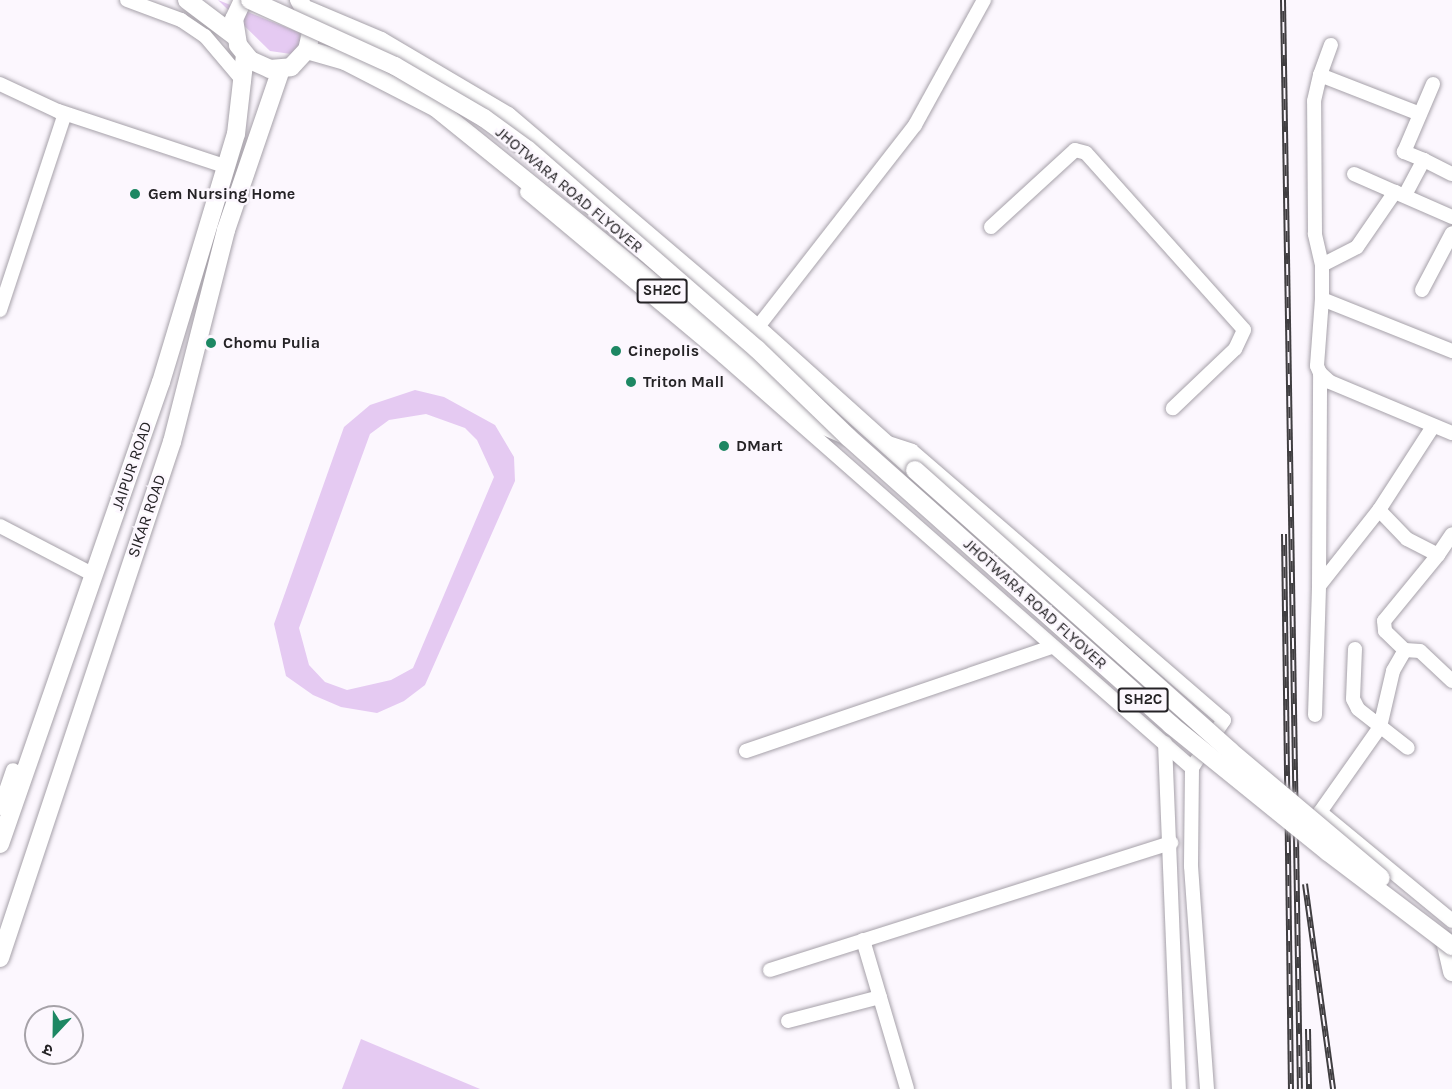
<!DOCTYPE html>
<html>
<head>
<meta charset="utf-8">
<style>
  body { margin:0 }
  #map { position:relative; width:1452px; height:1089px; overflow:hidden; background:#fcf7fe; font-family:Karla,"Noto Sans Devanagari",sans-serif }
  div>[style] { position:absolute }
  .green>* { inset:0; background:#e5caf2 }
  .roads { filter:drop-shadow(0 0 2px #a6a1a9) drop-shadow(0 0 2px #a6a1a9) }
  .minor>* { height:14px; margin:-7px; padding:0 7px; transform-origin:7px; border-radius:7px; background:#fff }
  .major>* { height:18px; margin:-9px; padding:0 9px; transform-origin:9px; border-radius:9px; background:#fff }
  .rail>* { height:6px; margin-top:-3px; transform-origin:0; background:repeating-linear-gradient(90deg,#fcf7fe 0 11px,#403e41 0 22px); box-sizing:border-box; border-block:2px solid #403e41 }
  .bridges { filter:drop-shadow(0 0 2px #a6a1a9) drop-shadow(0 0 2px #a6a1a9) }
  .major-bridge>* { height:18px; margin:-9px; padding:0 9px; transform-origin:9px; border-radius:9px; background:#fff }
  .dots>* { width:16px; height:16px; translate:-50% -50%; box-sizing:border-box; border:3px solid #fcf7fe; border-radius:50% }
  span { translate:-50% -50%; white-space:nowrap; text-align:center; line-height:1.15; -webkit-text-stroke:5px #fcf7fe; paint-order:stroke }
  .shield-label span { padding:2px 4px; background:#fcf7fe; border:2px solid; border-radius:4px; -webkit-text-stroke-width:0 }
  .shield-label { font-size:15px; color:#252326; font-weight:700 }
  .street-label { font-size:16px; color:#252326 }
  .poi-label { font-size:16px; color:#252326; font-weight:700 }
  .left { translate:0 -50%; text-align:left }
  .north { position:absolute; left:24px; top:1005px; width:60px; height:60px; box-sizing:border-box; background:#fcf7fe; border:2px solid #a6a2a8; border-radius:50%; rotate:202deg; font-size:16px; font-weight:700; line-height:24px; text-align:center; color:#252326 }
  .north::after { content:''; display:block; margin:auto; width:21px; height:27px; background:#1d8763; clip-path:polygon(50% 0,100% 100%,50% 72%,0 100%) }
</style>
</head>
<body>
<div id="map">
  <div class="green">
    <div style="clip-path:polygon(218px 0,300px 33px,300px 44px,291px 54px,270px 51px)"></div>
    <div style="clip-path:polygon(evenodd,415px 390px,444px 397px,495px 425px,514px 457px,515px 481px,425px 685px,404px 701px,377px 713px,341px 707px,313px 695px,286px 676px,274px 624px,344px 427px,370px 405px,415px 390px,426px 414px,465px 428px,477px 440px,494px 477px,413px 668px,391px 680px,347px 690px,325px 682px,309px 665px,299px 628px,370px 434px,389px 420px,426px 414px)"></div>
    <div style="clip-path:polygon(361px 1039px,480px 1089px,342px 1089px)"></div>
  </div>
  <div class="roads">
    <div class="minor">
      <div style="left:127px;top:0;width:58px;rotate:20.3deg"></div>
      <div style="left:181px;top:20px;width:29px;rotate:34deg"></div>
      <div style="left:205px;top:36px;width:60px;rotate:49.7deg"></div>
      <div style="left:1320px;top:75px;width:32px;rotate:-70deg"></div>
      <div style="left:0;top:84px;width:64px;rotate:25deg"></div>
      <div style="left:58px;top:111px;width:178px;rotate:18.3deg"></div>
      <div style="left:1424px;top:160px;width:22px;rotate:-158deg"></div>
      <div style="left:1404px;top:152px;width:74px;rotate:-66.9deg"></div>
      <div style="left:1354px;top:174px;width:45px;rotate:23.7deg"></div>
      <div style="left:527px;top:192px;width:256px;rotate:39.9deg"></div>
      <div style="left:723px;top:356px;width:624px;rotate:41.3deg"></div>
      <div style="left:1405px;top:195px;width:40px;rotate:-62deg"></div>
      <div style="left:1424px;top:160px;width:31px;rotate:27deg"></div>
      <div style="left:991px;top:227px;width:114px;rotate:-42.5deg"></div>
      <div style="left:1075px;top:150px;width:11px;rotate:15deg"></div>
      <div style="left:1086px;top:153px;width:237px;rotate:48.2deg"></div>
      <div style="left:1244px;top:330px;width:21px;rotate:115deg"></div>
      <div style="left:1235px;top:349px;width:86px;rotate:136.4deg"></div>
      <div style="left:1322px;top:265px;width:32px;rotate:-103deg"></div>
      <div style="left:1315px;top:234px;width:133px;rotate:-90.4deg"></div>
      <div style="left:1314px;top:101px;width:27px;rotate:-77deg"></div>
      <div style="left:1320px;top:75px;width:107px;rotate:21.3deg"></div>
      <div style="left:1422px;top:290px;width:64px;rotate:-62.2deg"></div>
      <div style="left:1322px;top:299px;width:34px;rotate:-90deg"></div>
      <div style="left:1322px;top:265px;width:39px;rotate:-27deg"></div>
      <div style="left:1357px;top:247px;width:67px;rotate:-55.4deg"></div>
      <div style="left:1395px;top:192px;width:62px;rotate:23.7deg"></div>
      <div style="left:0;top:310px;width:206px;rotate:-71.7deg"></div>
      <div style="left:757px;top:328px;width:257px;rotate:-52.1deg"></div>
      <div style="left:915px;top:125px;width:143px;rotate:-61.1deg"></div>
      <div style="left:1452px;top:351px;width:140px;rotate:-158.2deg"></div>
      <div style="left:1322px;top:299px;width:67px;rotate:94.3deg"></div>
      <div style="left:1317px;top:366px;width:8px;rotate:67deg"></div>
      <div style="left:1320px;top:373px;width:13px;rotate:42deg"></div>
      <div style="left:1330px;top:382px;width:132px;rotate:22.7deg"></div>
      <div style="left:888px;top:443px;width:25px;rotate:18deg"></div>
      <div style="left:912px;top:451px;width:412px;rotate:40.8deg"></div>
      <div style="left:1224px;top:720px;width:27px;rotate:124deg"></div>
      <div style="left:1379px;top:510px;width:40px;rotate:46deg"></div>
      <div style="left:1407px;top:539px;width:35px;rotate:27deg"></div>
      <div style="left:1438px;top:555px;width:85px;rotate:129.3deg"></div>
      <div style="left:1384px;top:621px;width:10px;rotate:84deg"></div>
      <div style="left:1385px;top:631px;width:28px;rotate:44deg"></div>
      <div style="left:0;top:526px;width:106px;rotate:27.5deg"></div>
      <div style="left:1438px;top:555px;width:25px;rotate:-56deg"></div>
      <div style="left:1319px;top:584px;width:211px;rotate:-89.7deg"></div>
      <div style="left:1355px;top:649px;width:50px;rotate:92.3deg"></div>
      <div style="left:1353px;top:699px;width:11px;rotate:63deg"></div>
      <div style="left:1358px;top:709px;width:63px;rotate:38deg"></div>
      <div style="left:1452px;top:681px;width:44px;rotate:-136.8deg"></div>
      <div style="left:1420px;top:651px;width:15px;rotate:-176deg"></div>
      <div style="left:1405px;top:650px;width:24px;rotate:120deg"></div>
      <div style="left:1393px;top:671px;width:57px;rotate:103.1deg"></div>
      <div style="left:1380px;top:727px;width:104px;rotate:125.2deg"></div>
      <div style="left:1320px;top:812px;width:171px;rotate:39.5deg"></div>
      <div style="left:1315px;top:715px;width:129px;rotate:-88.2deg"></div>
      <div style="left:1319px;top:586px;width:97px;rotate:-51.7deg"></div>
      <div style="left:1379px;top:510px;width:98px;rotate:-57.1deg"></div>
      <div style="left:1165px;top:743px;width:346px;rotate:87.7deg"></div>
      <div style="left:746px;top:751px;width:323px;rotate:-18.8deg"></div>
      <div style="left:1197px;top:760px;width:9px;rotate:122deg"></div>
      <div style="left:1192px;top:768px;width:98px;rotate:90.6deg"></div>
      <div style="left:1191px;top:866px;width:224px;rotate:85.9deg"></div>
      <div style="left:0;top:808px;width:40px;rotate:-71.1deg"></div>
      <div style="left:863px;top:940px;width:155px;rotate:73.5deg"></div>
      <div style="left:770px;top:970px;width:421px;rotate:-17.6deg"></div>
      <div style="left:788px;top:1021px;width:95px;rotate:-14.6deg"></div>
    </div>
    <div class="major">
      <div style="left:187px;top:0;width:61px;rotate:37.1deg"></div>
      <div style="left:243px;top:0;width:21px;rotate:115deg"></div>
      <div style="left:234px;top:19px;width:26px;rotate:81deg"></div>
      <div style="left:238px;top:45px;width:19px;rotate:51deg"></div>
      <div style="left:250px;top:60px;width:22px;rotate:24deg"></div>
      <div style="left:270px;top:69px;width:21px;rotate:-5deg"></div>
      <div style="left:291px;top:67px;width:23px;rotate:-47deg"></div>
      <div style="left:307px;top:50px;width:26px;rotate:-77deg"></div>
      <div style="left:313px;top:25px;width:29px;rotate:-119deg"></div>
      <div style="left:308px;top:10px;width:79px;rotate:23deg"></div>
      <div style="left:381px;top:41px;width:147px;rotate:30.6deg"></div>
      <div style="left:508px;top:116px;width:327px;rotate:40.4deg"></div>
      <div style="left:757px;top:328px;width:212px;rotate:41.9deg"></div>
      <div style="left:307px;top:50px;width:40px;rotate:16deg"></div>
      <div style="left:345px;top:61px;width:102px;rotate:27.3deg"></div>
      <div style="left:436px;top:108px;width:371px;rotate:38.9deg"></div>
      <div style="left:725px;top:341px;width:117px;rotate:42.6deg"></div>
      <div style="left:811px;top:420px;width:36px;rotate:24deg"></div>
      <div style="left:0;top:844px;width:489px;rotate:-70.8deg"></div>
      <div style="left:161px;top:382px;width:259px;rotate:-73.2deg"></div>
      <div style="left:236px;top:134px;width:80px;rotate:-83.5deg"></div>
      <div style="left:1445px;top:941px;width:32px;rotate:77deg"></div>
      <div style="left:0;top:958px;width:544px;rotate:-71.57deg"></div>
      <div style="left:172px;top:442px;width:219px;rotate:-75.7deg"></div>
      <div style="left:226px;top:230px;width:170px;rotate:-71.1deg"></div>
    </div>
  </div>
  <div class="rail">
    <div style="left:1283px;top:0;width:1089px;rotate:89.11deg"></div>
    <div style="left:1284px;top:534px;width:555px;rotate:89.28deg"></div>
    <div style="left:1305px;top:884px;width:207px;rotate:82.2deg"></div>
    <div style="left:1308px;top:1029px;width:60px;rotate:89deg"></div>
  </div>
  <div class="bridges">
    <div class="major-bridge">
      <div style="left:250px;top:0;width:159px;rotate:24.5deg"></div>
      <div style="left:395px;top:66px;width:103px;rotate:30.3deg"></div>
      <div style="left:484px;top:118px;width:54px;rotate:36deg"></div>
      <div style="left:528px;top:150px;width:303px;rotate:41deg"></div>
      <div style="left:757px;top:349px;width:127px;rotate:44deg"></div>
      <div style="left:848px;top:437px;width:433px;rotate:41.7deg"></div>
      <div style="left:1171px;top:725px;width:202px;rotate:39deg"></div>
      <div style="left:1328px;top:852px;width:156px;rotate:37.2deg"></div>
      <div style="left:915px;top:470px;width:422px;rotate:41.7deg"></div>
      <div style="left:1230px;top:751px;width:197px;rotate:40.1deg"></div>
    </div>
  </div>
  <div class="dots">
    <div style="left:135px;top:194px;background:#1d8763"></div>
    <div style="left:211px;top:343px;background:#1d8763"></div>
    <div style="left:616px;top:351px;background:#1d8763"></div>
    <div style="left:631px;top:382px;background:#1d8763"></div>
    <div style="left:724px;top:446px;background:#1d8763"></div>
  </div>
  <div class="shield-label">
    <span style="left:662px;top:291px">SH2C</span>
    <span style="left:1143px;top:700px">SH2C</span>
  </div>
  <div class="street-label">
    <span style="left:569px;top:190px;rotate:40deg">JHOTWARA ROAD FLYOVER</span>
    <span style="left:132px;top:466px;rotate:-71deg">JAIPUR ROAD</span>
    <span style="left:147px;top:516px;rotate:-71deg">SIKAR ROAD</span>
    <span style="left:1035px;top:604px;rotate:42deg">JHOTWARA ROAD FLYOVER</span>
  </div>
  <div class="poi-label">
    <span class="left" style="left:148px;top:194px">Gem Nursing Home</span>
    <span class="left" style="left:223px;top:343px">Chomu Pulia</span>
    <span class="left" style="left:628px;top:351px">Cinepolis</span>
    <span class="left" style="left:643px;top:382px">Triton Mall</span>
    <span class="left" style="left:736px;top:446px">DMart</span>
  </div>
  <div class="north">उ</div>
</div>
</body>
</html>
